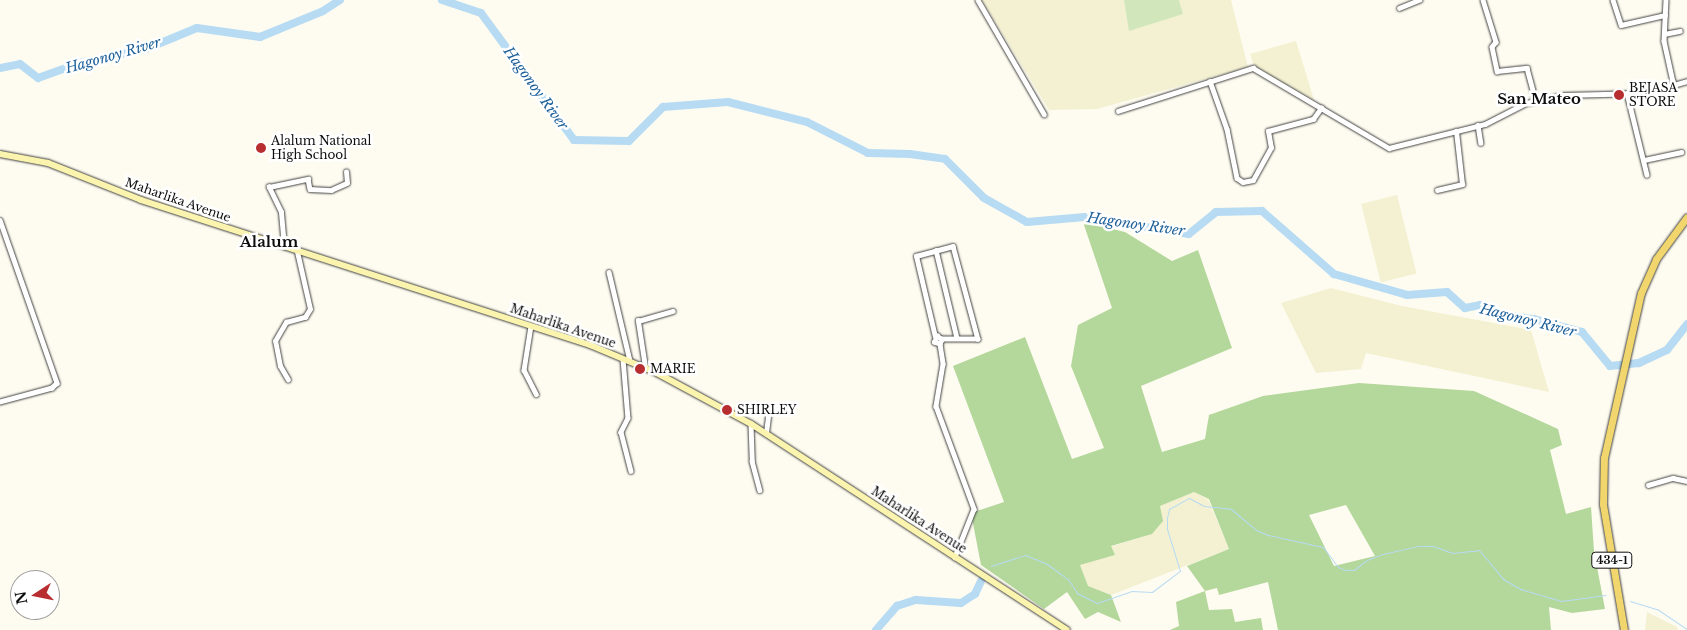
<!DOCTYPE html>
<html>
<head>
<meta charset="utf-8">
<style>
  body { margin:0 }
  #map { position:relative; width:1687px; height:630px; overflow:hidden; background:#fefcf0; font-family:"Libre Baskerville",serif }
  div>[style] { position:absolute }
  .farmland>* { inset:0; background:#f3f1d1; transform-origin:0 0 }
  .green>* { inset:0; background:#d1e7bb }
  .forest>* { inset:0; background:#b4d79b }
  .stream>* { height:1px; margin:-0.5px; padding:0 0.5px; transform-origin:0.5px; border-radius:0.5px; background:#b7dbf3 }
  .river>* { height:8px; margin:-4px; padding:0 4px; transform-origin:4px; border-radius:4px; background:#b7dbf3 }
  .roads { filter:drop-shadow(0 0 1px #414141) drop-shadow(0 0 1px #414141) }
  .street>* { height:4.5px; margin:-2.25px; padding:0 2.25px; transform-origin:2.25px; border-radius:2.25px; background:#fff }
  .secondary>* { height:6px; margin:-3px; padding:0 3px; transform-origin:3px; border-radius:3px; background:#fbf4ae }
  .primary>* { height:7px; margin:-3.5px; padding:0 3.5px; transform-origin:3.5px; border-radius:3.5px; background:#f1d56d }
  .dots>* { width:14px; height:14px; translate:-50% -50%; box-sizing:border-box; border:2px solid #fff; border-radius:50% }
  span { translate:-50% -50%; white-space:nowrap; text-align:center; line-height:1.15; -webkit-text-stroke:5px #fff; paint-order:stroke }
  .shield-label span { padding:1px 4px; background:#fff; border:1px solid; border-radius:4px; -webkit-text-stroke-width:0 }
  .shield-label { font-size:11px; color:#0e0e0e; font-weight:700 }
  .poi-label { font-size:12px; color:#0e0e0e }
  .left { translate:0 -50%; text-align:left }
  .street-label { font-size:12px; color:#0e0e0e }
  .water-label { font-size:14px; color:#1d609a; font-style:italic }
  .quarter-label { font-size:15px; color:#0e0e0e; font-weight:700 }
  .north { position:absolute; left:10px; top:570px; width:50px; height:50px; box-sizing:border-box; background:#fff; border:1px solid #9f9f9f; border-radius:50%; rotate:259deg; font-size:14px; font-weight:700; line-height:20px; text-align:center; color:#0e0e0e }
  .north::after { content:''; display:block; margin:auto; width:18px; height:22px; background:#b72d30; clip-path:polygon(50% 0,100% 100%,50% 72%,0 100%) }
</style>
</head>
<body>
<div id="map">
  <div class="farmland">
    <div style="clip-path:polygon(982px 0,1124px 0,1130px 30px,1182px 14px,1179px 0,1231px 0,1248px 67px,1097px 109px,1049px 110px)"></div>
    <div style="clip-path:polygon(1296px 41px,1314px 100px,1254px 66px,1250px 54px)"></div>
    <div style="left:1397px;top:195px;width:81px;height:37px;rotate:76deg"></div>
    <div style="clip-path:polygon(1331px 288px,1402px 306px,1531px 330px,1549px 392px,1366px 353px,1361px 369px,1316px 373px,1281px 303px)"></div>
    <div style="clip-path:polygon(1194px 492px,1208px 499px,1229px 549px,1111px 595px,1088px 586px,1079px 565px,1115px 555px,1110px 547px,1152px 534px,1160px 506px)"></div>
    <div style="clip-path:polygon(1647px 612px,1677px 627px,1678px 630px,1645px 630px)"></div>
  </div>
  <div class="green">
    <div style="clip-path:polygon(1124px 0,1179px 0,1183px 14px,1129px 31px)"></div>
  </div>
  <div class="forest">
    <div style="clip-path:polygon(evenodd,1083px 222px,1125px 232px,1172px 261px,1198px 250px,1232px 348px,1141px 386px,1162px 452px,1205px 439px,1209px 415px,1263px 396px,1359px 383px,1474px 391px,1558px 429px,1562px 445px,1550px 450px,1566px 514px,1591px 507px,1594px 551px,1605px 609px,1572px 613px,1549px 607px,1551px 630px,1278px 630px,1268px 582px,1219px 595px,1217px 588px,1205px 591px,1209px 610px,1232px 609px,1235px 622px,1261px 618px,1263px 630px,1170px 630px,1179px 626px,1176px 602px,1205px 591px,1187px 566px,1229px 549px,1209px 499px,1194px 492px,1160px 506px,1163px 521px,1152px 534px,1111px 546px,1115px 555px,1080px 565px,1088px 586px,1111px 595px,1121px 622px,1098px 612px,1085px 619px,1067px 592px,1044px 609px,981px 565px,971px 513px,1004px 502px,953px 366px,1025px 337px,1072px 459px,1104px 448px,1071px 366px,1078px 325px,1112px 308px,1083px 222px,1346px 505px,1375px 556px,1334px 566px,1309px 515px,1346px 505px)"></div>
  </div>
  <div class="stream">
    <div style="left:991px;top:566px;width:36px;rotate:-18deg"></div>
    <div style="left:1025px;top:555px;width:24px;rotate:22deg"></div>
    <div style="left:1047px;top:564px;width:26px;rotate:36deg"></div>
    <div style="left:1068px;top:579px;width:17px;rotate:57deg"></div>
    <div style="left:1077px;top:593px;width:22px;rotate:27deg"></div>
    <div style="left:1097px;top:603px;width:36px;rotate:-19deg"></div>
    <div style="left:1131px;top:591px;width:21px;rotate:3deg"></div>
    <div style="left:1152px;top:592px;width:35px;rotate:-37deg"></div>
    <div style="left:1180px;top:571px;width:44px;rotate:-107.2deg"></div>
    <div style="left:1167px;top:529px;width:11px;rotate:-90deg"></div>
    <div style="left:1167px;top:518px;width:9px;rotate:-77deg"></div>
    <div style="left:1169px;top:509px;width:23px;rotate:-29deg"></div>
    <div style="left:1189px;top:498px;width:17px;rotate:28deg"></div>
    <div style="left:1204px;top:506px;width:27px;rotate:6deg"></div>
    <div style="left:1231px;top:509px;width:33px;rotate:40deg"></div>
    <div style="left:1256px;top:530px;width:13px;rotate:23deg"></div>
    <div style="left:1268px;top:535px;width:56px;rotate:12.3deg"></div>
    <div style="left:1323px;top:547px;width:25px;rotate:53deg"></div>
    <div style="left:1338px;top:567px;width:8px;rotate:23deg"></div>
    <div style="left:1345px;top:570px;width:9px"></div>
    <div style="left:1354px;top:570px;width:16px;rotate:-38deg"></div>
    <div style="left:1367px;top:560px;width:17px;rotate:-21deg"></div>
    <div style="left:1383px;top:554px;width:35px;rotate:-13deg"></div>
    <div style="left:1417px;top:546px;width:16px"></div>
    <div style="left:1433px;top:546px;width:20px;rotate:20deg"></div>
    <div style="left:1452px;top:553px;width:27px;rotate:-6deg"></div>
    <div style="left:1479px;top:550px;width:38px;rotate:50deg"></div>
    <div style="left:1503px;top:579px;width:20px;rotate:30deg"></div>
    <div style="left:1520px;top:589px;width:43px;rotate:16.3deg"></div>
    <div style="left:1561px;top:601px;width:45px;rotate:-7.6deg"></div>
    <div style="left:1630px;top:601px;width:28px;rotate:17deg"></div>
    <div style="left:1657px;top:609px;width:36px;rotate:34deg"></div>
  </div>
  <div class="river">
    <div style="left:442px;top:0;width:41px;rotate:18.4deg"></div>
    <div style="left:481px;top:13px;width:157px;rotate:53.8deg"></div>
    <div style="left:574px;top:140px;width:55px;rotate:1deg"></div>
    <div style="left:629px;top:141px;width:48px;rotate:-45deg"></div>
    <div style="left:663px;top:107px;width:65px;rotate:-4.4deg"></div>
    <div style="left:728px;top:102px;width:81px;rotate:14.2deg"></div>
    <div style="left:807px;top:122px;width:68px;rotate:26.9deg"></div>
    <div style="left:868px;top:153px;width:42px;rotate:1.4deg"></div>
    <div style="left:910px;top:154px;width:35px;rotate:8deg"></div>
    <div style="left:945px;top:159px;width:55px;rotate:45deg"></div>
    <div style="left:984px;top:198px;width:49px;rotate:29.2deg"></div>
    <div style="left:1027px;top:222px;width:58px;rotate:-4.9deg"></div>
    <div style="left:1085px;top:217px;width:105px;rotate:9.3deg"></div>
    <div style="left:1189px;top:234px;width:35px;rotate:-39deg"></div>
    <div style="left:1216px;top:212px;width:46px;rotate:-1.2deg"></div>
    <div style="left:1262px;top:211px;width:96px;rotate:41.2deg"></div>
    <div style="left:1334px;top:274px;width:76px;rotate:16deg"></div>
    <div style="left:1407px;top:295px;width:40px;rotate:-4.3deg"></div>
    <div style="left:1447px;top:292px;width:24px;rotate:42deg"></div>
    <div style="left:1465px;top:308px;width:15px;rotate:-11deg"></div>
    <div style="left:1480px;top:305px;width:26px;rotate:23deg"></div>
    <div style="left:1504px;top:315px;width:30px;rotate:8deg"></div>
    <div style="left:1534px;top:319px;width:50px;rotate:15.2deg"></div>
    <div style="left:1582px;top:332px;width:44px;rotate:50.5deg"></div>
    <div style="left:1610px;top:366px;width:29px;rotate:-6deg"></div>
    <div style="left:1639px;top:363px;width:31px;rotate:-25deg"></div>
    <div style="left:1667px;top:350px;width:33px;rotate:-52deg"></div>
    <div style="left:0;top:68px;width:20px;rotate:-11deg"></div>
    <div style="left:20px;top:64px;width:23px;rotate:38deg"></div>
    <div style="left:38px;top:78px;width:45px;rotate:-19.7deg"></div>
    <div style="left:80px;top:63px;width:67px;rotate:-12deg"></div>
    <div style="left:146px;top:49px;width:55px;rotate:-22.4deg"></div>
    <div style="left:197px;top:28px;width:64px;rotate:8.1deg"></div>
    <div style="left:260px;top:37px;width:68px;rotate:-22.4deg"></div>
    <div style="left:323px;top:11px;width:20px;rotate:-33deg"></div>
    <div style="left:876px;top:630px;width:32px;rotate:-49deg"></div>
    <div style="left:897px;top:606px;width:20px;rotate:-18deg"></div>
    <div style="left:916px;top:600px;width:45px;rotate:3.8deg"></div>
    <div style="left:961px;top:603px;width:17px;rotate:-33deg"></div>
    <div style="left:975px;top:594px;width:14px;rotate:-65deg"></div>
  </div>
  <div class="roads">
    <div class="street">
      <div style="left:978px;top:0;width:132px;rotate:59.9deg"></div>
      <div style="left:1483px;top:0;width:44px;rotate:72.8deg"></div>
      <div style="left:1496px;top:42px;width:6px;rotate:129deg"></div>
      <div style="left:1492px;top:47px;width:25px;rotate:78deg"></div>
      <div style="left:1497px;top:71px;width:30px;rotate:-6deg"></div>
      <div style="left:1527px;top:68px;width:34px;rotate:75deg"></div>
      <div style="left:1613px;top:0;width:26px;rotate:72deg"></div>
      <div style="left:1621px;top:25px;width:45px;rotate:-12.8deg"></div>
      <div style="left:1666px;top:0;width:41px;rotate:92.8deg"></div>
      <div style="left:1664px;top:41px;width:46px;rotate:77.5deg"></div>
      <div style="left:1399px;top:8px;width:22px;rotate:-22deg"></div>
      <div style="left:1664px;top:34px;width:16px;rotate:-11deg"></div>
      <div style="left:1210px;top:81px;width:51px;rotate:70.5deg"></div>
      <div style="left:1227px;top:129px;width:50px;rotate:78.5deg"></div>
      <div style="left:1237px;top:178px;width:7px;rotate:34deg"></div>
      <div style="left:1243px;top:182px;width:10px;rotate:-11deg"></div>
      <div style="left:1253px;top:180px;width:37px;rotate:-61deg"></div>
      <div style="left:1271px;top:148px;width:17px;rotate:-100deg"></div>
      <div style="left:1268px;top:131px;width:47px;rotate:-14.9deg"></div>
      <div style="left:1313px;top:119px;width:14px;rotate:-54deg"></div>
      <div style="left:1627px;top:93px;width:84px;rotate:76.3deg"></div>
      <div style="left:1118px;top:111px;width:142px;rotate:-17.7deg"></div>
      <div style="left:1253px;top:68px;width:158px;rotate:30.5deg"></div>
      <div style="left:1389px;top:148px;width:99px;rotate:-14deg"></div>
      <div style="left:1485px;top:124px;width:46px;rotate:-27.1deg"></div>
      <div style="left:1526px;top:103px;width:38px;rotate:-12deg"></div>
      <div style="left:1563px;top:95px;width:82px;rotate:-1.4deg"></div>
      <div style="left:1645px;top:93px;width:44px;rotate:-15.9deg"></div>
      <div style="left:1478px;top:125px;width:18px;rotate:81deg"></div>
      <div style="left:1644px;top:160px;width:38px;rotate:-12deg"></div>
      <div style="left:1437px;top:190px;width:26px;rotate:-13deg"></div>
      <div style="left:1462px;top:184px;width:53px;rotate:-96.5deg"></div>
      <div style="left:0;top:220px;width:173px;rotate:70.7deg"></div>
      <div style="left:57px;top:383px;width:7px;rotate:135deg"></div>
      <div style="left:52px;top:388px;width:54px;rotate:164.9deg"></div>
      <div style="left:284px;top:247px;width:35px;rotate:-95deg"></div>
      <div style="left:281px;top:212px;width:28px;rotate:-116deg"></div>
      <div style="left:269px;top:187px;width:40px;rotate:-12deg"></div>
      <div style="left:308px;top:179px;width:10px;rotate:79deg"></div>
      <div style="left:310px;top:189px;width:21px;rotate:3deg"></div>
      <div style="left:331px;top:190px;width:17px;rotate:-24deg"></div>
      <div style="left:347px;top:183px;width:11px;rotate:-95deg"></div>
      <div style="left:936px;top:250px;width:90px;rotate:76.6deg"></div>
      <div style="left:609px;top:272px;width:91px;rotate:76.7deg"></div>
      <div style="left:531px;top:326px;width:45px;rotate:99deg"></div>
      <div style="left:524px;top:370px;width:27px;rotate:63deg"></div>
      <div style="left:935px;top:337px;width:83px;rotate:-103.2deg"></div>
      <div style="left:916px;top:256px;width:38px;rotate:-15deg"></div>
      <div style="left:953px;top:246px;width:96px;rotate:75deg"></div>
      <div style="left:978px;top:339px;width:36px;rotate:180deg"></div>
      <div style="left:940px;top:344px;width:6px;rotate:-162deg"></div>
      <div style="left:934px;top:342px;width:7px;rotate:-63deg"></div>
      <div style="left:937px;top:336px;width:6px;rotate:31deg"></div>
      <div style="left:942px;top:339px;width:5px;rotate:112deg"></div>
      <div style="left:940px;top:344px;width:20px;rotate:81deg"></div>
      <div style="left:943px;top:364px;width:43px;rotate:99.5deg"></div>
      <div style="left:936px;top:406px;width:110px;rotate:69.7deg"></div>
      <div style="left:974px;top:509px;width:52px;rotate:111.6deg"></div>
      <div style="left:623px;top:359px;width:59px;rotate:85.2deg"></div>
      <div style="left:628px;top:418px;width:16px;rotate:117deg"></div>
      <div style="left:621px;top:432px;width:40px;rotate:75.6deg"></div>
      <div style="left:645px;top:367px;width:47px;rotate:-98.7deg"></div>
      <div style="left:638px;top:321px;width:36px;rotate:-16deg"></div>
      <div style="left:288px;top:380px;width:16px;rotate:-120deg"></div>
      <div style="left:280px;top:366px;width:25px;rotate:-101deg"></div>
      <div style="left:275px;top:341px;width:22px;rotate:-60deg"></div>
      <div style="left:286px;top:322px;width:20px;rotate:-15deg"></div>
      <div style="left:305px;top:317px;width:9px;rotate:-58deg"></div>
      <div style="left:310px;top:309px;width:58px;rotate:-102.8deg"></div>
      <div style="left:751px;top:424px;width:37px;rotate:88deg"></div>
      <div style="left:752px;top:461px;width:30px;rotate:75deg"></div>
      <div style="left:766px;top:433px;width:26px;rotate:-83deg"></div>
      <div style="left:1648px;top:485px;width:26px;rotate:-16deg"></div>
      <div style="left:1673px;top:478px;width:14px;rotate:12deg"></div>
    </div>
    <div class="secondary">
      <div style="left:0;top:154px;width:49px;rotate:10.6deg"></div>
      <div style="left:48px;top:163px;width:100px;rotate:21.7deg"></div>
      <div style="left:141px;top:200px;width:472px;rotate:17.9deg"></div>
      <div style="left:590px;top:345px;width:70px;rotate:22.6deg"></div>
      <div style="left:655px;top:372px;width:109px;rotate:28.4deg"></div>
      <div style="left:751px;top:424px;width:377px;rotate:33.1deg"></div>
    </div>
    <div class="primary">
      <div style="left:1624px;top:630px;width:128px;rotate:-99.5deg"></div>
      <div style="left:1603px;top:504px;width:46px;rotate:-88.8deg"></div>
      <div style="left:1604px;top:458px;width:169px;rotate:-77.4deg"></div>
      <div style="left:1641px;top:293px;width:37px;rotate:-66deg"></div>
      <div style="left:1656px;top:259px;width:52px;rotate:-53.6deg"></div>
    </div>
  </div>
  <div class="dots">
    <div style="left:1619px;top:95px;background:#b72d30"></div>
    <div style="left:261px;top:148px;background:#b72d30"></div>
    <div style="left:640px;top:369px;background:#b72d30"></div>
    <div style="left:727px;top:410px;background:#b72d30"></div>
  </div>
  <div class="shield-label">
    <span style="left:1612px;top:560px">434-1</span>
  </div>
  <div class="poi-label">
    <span class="left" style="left:1629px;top:95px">BEJASA<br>STORE</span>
    <span class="left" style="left:271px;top:148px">Alalum National<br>High School</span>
    <span class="left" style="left:650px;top:369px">MARIE</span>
    <span class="left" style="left:737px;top:410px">SHIRLEY</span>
  </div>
  <div class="street-label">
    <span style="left:178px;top:200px;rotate:19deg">Maharlika Avenue</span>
    <span style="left:563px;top:326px;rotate:19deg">Maharlika Avenue</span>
    <span style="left:919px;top:520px;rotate:33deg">Maharlika Avenue</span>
  </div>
  <div class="water-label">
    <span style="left:113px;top:55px;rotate:-16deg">Hagonoy River</span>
    <span style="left:536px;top:88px;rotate:54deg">Hagonoy River</span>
    <span style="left:1136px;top:224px;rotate:8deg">Hagonoy River</span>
    <span style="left:1528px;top:320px;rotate:14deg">Hagonoy River</span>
  </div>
  <div class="quarter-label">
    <span style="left:1539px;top:99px">San Mateo</span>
    <span style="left:269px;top:242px">Alalum</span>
  </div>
  <div class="north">N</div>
</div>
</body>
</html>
